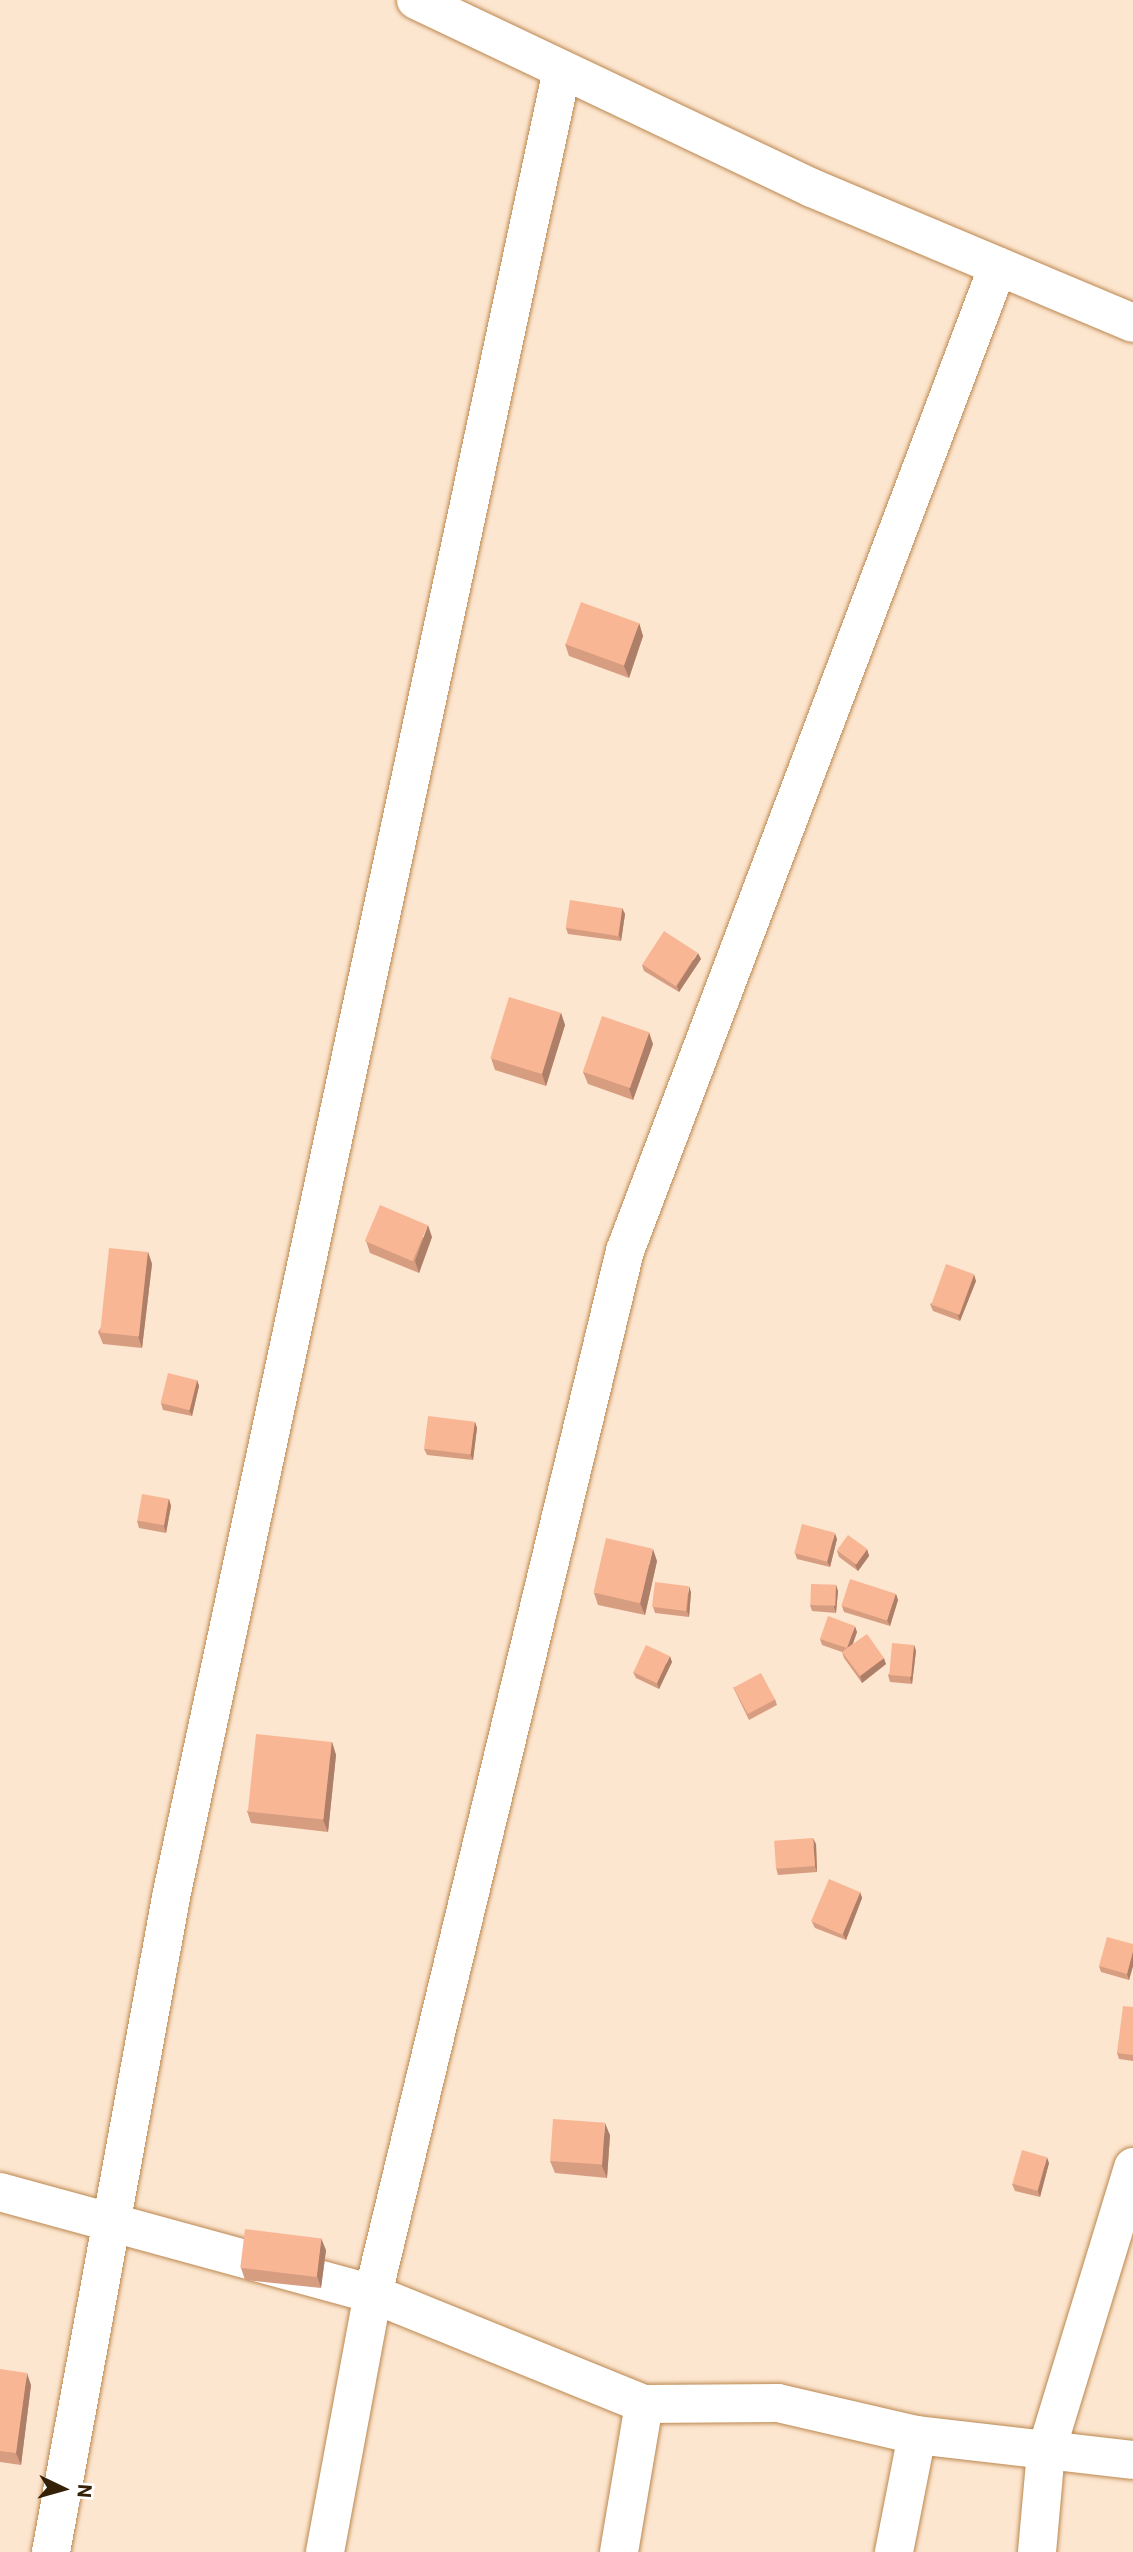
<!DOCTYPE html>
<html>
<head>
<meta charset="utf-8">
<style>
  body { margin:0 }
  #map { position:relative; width:1133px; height:2552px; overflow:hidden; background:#fde6cf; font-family:Roboto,sans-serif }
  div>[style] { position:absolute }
  .roads { filter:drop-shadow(0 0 2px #bb874f) drop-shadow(0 0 2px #bb874f) }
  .minor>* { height:38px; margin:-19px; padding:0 19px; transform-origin:19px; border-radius:19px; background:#fff }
  .wall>* { inset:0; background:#d69d80 }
  .shaded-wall>* { inset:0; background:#ae7f68 }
  .building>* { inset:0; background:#f9b695; transform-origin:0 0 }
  span { translate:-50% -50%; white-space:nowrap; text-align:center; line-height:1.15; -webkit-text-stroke:7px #fff; paint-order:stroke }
  .north { position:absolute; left:28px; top:2454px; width:70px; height:70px; -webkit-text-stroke:5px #fff; paint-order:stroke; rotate:95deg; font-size:19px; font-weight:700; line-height:28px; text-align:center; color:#352008 }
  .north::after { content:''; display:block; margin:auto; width:24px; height:32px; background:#352008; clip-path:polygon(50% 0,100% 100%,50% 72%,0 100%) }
</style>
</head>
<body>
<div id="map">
  <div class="roads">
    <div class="minor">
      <div style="left:416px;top:0;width:438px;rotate:25.4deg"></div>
      <div style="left:812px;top:188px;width:348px;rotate:22.8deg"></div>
      <div style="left:0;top:2192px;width:387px;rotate:15.3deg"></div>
      <div style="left:373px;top:2294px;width:292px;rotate:22.1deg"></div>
      <div style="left:644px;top:2404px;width:134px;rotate:-0.4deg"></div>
      <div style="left:778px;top:2403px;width:143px;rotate:13deg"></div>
      <div style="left:917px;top:2435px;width:217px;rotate:6.6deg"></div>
      <div style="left:51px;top:2552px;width:671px;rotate:-79.61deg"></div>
      <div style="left:172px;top:1892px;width:1863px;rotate:-77.92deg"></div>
      <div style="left:325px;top:2552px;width:262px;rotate:-79.5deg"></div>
      <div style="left:373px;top:2294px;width:1073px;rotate:-76.42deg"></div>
      <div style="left:625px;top:1251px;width:1053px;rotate:-69.26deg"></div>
      <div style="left:619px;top:2552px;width:150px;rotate:-80.4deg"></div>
      <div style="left:894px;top:2552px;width:119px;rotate:-78.9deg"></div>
      <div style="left:1037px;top:2552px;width:100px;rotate:-84.9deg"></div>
      <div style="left:1046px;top:2452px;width:298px;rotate:-73deg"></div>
    </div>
  </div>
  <div class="wall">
    <div style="clip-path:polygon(639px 623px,643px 636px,629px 678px,569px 656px,565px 644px)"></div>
    <div style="clip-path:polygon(622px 908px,625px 914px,621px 941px,568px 934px,566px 928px)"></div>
    <div style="clip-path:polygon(701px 959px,679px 992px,644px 971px,642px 965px)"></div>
    <div style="clip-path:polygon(561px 1013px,565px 1025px,546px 1086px,495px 1070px,491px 1058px)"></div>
    <div style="clip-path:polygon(653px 1044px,633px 1100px,588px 1084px,583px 1072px)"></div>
    <div style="clip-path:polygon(432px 1237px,419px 1273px,370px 1253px,366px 1241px)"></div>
    <div style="clip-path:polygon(148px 1252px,152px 1264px,142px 1348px,103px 1344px,98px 1332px)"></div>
    <div style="clip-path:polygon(976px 1281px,960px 1321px,933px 1311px,930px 1304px)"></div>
    <div style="clip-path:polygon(197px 1380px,199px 1386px,192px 1416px,163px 1410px,161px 1403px)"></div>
    <div style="clip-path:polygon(475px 1422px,477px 1428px,473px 1460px,427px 1455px,424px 1449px)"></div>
    <div style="clip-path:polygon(169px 1499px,171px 1506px,166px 1533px,139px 1528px,137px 1521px)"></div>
    <div style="clip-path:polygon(837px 1539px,830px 1567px,797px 1559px,795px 1553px)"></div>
    <div style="clip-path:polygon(867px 1549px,869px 1556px,858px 1571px,839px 1557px,837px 1551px)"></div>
    <div style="clip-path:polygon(657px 1561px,645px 1615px,598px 1605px,594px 1593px)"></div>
    <div style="clip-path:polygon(836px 1585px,838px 1591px,836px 1613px,812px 1611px,810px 1605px)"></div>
    <div style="clip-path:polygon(691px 1592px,689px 1617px,655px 1613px,653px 1607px)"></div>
    <div style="clip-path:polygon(896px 1594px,898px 1600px,890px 1626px,844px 1612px,842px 1606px)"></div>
    <div style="clip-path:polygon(857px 1632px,853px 1644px,886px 1664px,862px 1683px,844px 1658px,842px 1652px,822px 1645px,820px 1639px)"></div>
    <div style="clip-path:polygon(914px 1645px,916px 1651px,912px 1684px,890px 1682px,888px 1675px)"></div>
    <div style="clip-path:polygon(672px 1662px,659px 1689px,636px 1678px,633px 1672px)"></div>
    <div style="clip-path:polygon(733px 1687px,775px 1699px,777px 1705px,749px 1720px)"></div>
    <div style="clip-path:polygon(332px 1742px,336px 1755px,328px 1832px,251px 1823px,247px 1811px)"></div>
    <div style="clip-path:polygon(816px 1844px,817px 1872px,778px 1875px,776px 1868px)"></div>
    <div style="clip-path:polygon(860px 1892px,862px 1898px,846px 1940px,815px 1928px,812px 1922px)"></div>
    <div style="clip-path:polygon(1133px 1944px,1133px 1966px,1129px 1980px,1101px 1972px,1099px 1966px)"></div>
    <div style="clip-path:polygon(1133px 2007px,1133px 2061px,1119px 2059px,1117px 2053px)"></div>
    <div style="clip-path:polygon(610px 2135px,607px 2178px,555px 2173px,550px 2161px)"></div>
    <div style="clip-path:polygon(1049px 2163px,1040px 2197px,1015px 2191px,1012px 2184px)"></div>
    <div style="clip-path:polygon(326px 2250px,321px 2288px,245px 2280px,241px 2268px)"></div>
    <div style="clip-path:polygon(0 2369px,31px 2385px,21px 2465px,0 2462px)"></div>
  </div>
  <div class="shaded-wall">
    <div style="clip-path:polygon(639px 623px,643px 636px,629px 678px,624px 666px)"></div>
    <div style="clip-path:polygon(622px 908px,625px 914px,621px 941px,619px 935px)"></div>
    <div style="clip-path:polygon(698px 953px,701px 959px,679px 992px,677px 986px)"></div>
    <div style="clip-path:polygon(561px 1013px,565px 1025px,546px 1086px,542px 1074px)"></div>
    <div style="clip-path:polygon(649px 1032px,653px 1044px,633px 1100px,629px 1088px)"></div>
    <div style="clip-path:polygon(428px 1225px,432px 1237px,419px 1273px,415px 1261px)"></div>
    <div style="clip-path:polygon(148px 1252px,152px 1264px,142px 1348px,138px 1336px)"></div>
    <div style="clip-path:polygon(974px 1274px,976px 1281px,960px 1321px,958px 1315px)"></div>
    <div style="clip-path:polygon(197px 1380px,199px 1386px,192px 1416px,189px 1410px)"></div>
    <div style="clip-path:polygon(475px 1422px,477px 1428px,473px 1460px,470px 1454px)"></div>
    <div style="clip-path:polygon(169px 1499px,171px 1506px,166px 1533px,164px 1526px)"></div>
    <div style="clip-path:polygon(835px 1533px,837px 1539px,830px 1567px,827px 1561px)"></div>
    <div style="clip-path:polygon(653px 1549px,657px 1561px,645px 1615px,640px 1603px)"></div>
    <div style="clip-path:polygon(867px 1549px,869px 1556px,858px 1571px,855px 1565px)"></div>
    <div style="clip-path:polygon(836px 1585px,838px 1591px,836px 1613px,834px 1607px)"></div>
    <div style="clip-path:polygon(689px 1586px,691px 1592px,689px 1617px,687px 1611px)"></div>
    <div style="clip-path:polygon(896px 1594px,898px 1600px,890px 1626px,887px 1620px)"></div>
    <div style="clip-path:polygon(855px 1626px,857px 1632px,849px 1654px,847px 1648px)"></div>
    <div style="clip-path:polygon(914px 1645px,916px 1651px,912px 1684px,910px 1678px)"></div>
    <div style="clip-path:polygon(670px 1656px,672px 1662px,659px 1689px,657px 1683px)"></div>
    <div style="clip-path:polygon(884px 1658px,886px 1664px,862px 1683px,860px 1676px)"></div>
    <div style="clip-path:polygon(332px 1742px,336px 1755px,328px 1832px,323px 1820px)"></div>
    <div style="clip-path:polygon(813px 1838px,816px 1844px,817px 1872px,815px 1866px)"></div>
    <div style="clip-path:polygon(860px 1892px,862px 1898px,846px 1940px,843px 1934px)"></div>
    <div style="clip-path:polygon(1133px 1951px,1133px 1966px,1129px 1980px,1127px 1974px)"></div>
    <div style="clip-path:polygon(605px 2123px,610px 2135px,607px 2178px,602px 2166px)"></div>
    <div style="clip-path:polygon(1047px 2157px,1049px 2163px,1040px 2197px,1038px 2191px)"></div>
    <div style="clip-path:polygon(321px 2238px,326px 2250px,321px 2288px,317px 2276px)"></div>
    <div style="clip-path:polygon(27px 2373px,31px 2385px,21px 2465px,16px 2453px)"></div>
  </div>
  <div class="building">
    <div style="left:581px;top:602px;width:62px;height:45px;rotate:20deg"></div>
    <div style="left:570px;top:900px;width:53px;height:28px;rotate:9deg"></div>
    <div style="left:664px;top:931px;width:40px;height:40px;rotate:33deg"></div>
    <div style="left:509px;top:997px;width:54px;height:64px;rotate:17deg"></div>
    <div style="left:602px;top:1016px;width:50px;height:59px;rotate:19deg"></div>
    <div style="left:380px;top:1205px;width:52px;height:39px;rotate:23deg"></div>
    <div style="left:109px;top:1248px;width:39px;height:85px;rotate:6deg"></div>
    <div style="left:946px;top:1264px;width:30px;height:43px;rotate:20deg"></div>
    <div style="left:168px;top:1373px;width:30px;height:31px;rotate:14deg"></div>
    <div style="left:428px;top:1416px;width:47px;height:33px;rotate:7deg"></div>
    <div style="left:142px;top:1494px;width:27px;height:27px;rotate:10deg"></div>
    <div style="left:802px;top:1524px;width:34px;height:30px;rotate:15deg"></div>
    <div style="left:848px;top:1535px;width:24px;height:19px;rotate:36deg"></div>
    <div style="left:606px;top:1538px;width:48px;height:56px;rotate:13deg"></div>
    <div style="left:850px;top:1579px;width:48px;height:28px;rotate:18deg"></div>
    <div style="left:655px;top:1582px;width:34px;height:25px;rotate:7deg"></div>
    <div style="left:811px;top:1584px;width:25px;height:21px;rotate:2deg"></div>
    <div style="clip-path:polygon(828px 1616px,855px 1626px,847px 1648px,867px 1634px,884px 1658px,860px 1676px,842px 1652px,847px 1648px,820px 1639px)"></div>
    <div style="left:892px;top:1643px;width:22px;height:32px;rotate:5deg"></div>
    <div style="left:646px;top:1645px;width:26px;height:30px;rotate:25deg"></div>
    <div style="left:761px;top:1673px;width:30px;height:31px;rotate:62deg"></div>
    <div style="left:256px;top:1734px;width:76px;height:78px;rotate:6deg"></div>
    <div style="left:813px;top:1838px;width:28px;height:39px;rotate:86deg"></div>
    <div style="left:829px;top:1879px;width:34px;height:46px;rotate:23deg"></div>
    <div style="clip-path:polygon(1107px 1937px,1133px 1944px,1133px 1951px,1127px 1974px,1099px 1966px)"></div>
    <div style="clip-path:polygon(1123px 2006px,1133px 2007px,1133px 2055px,1117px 2053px)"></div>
    <div style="left:553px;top:2119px;width:52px;height:42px;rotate:4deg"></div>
    <div style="left:1022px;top:2150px;width:26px;height:35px;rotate:16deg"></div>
    <div style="left:245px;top:2229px;width:77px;height:39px;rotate:7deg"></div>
    <div style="clip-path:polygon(0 2369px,27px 2373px,16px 2453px,0 2451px)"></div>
  </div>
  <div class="north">N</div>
</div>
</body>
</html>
